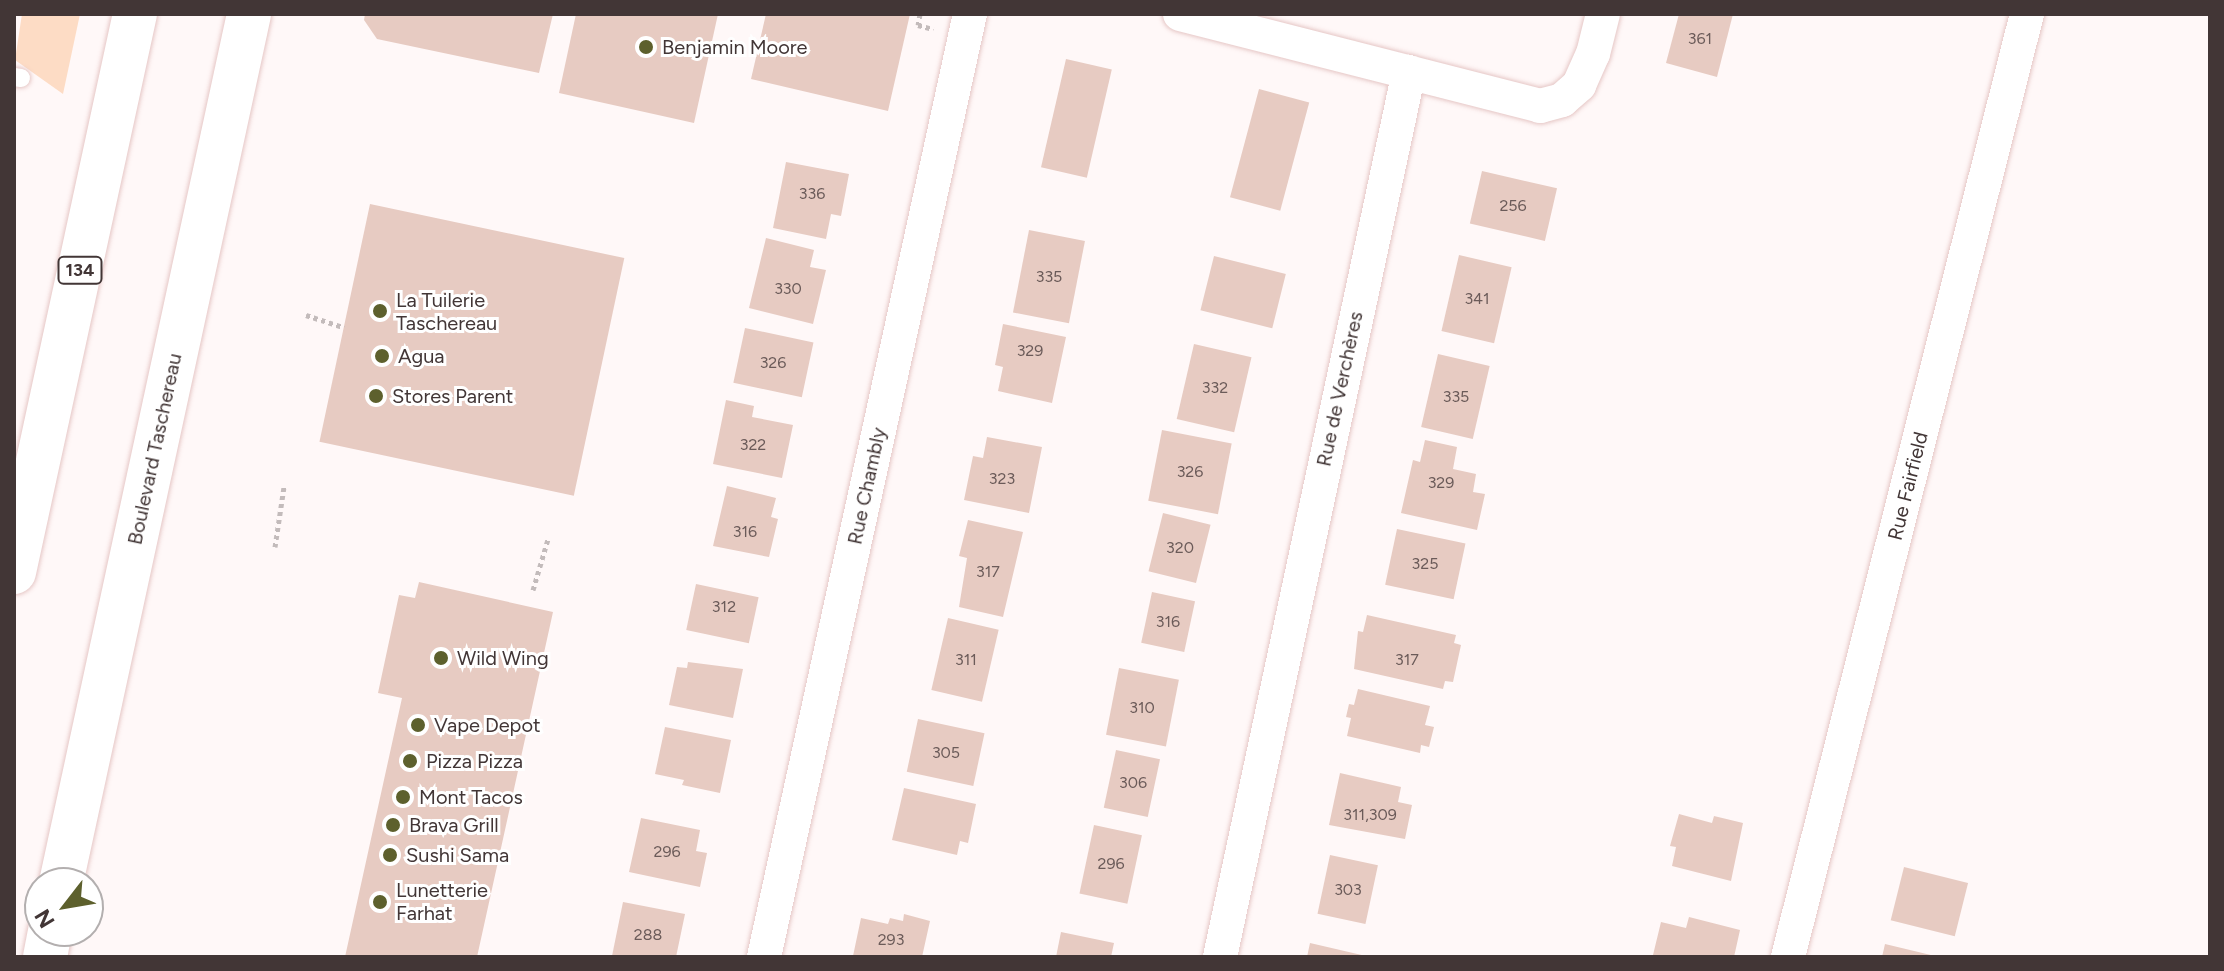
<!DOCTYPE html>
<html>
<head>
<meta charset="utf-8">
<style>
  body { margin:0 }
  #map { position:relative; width:2224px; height:971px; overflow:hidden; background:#fff8f8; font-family:Figtree,sans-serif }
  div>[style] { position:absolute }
  .green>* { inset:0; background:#fddcc5 }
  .building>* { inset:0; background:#e7cbc2; transform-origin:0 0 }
  .path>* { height:5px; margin-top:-2.5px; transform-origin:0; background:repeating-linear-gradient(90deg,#c3bbbb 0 4px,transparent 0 8px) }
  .roads { filter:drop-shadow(0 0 2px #e6c7c6) drop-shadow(0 0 2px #e6c7c6) }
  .service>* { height:18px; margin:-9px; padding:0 9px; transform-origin:9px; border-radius:9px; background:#fff }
  .minor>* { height:34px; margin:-17px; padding:0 17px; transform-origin:17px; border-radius:17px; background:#fff }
  .primary>* { height:44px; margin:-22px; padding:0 22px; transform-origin:22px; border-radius:22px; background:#fff }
  .dots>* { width:22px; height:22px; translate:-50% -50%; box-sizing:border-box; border:4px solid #fff; border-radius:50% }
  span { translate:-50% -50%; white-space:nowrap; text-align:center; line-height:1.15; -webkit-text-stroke:6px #fff; paint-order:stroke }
  .number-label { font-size:16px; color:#6b5b59 }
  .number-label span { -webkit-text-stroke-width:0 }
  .shield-label span { padding:2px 6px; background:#fff; border:2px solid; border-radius:6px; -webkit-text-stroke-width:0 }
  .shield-label { font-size:18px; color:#423636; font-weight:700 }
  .poi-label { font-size:20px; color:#423636 }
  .left { translate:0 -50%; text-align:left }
  .street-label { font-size:20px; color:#423636 }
  .frame { position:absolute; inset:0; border:16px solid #423636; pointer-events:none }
  .north { position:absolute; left:24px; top:867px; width:80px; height:80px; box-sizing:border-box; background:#fff; border:2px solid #b3afaf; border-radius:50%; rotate:239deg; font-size:22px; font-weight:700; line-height:32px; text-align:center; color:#423636 }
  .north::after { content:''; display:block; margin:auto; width:28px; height:36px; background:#5d602d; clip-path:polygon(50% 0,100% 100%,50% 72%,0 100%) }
</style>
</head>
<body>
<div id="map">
  <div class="green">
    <div style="clip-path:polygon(22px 14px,80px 14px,63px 94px,15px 60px)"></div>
  </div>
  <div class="building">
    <div style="clip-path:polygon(365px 14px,553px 14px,539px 73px,377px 39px,364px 20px)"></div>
    <div style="clip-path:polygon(576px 14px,718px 14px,694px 123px,559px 93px)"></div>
    <div style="clip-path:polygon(766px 14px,910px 14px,888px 111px,751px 79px)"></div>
    <div style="clip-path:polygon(1679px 14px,1733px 14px,1717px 77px,1666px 63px)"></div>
    <div style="left:1066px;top:59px;width:47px;height:111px;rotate:13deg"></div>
    <div style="left:1259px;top:89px;width:52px;height:112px;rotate:15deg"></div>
    <div style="clip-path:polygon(786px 162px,849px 174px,841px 216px,831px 214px,826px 239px,773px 228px)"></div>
    <div style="left:1482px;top:171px;width:77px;height:54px;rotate:13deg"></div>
    <div style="left:370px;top:204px;width:260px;height:243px;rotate:12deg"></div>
    <div style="left:1029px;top:230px;width:57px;height:84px;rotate:11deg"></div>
    <div style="clip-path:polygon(766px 238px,814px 250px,810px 267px,826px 270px,813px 324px,749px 308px)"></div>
    <div style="left:1459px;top:255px;width:54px;height:78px;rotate:13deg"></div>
    <div style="left:1214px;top:256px;width:74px;height:56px;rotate:14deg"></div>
    <div style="clip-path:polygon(1003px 324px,1066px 337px,1052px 403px,998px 391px,1003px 367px,995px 365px)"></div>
    <div style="left:745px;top:328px;width:70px;height:56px;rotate:12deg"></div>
    <div style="left:1194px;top:344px;width:59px;height:77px;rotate:13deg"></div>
    <div style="left:1438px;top:354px;width:53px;height:75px;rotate:13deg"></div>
    <div style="clip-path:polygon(726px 400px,754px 406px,752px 417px,793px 425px,782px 478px,713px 464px)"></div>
    <div style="left:1162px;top:430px;width:71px;height:72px;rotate:11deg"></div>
    <div style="clip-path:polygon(987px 437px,1042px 447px,1029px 513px,964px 500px,973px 456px,983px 458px)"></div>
    <div style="clip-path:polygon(1425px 440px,1457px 447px,1453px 469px,1476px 474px,1473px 492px,1485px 494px,1477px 530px,1401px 513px,1413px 460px,1420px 462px)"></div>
    <div style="clip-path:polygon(727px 486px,776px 498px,771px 517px,778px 519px,769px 557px,713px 546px)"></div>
    <div style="left:1163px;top:513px;width:49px;height:60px;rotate:14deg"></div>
    <div style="clip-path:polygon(968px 520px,1023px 532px,1003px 617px,959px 607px,967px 558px,959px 556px)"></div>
    <div style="left:1397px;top:529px;width:70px;height:57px;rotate:12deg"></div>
    <div style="clip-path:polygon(419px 582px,553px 612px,477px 957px,345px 957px,402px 698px,378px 693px,399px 595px,415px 598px)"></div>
    <div style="left:696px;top:584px;width:64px;height:47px;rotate:12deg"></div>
    <div style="left:1152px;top:592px;width:44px;height:52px;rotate:12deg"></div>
    <div style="clip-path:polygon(1367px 615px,1456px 635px,1454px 643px,1461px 645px,1453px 682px,1445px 681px,1443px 689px,1354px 669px,1358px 631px,1363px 632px)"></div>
    <div style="left:948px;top:618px;width:52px;height:74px;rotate:13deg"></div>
    <div style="clip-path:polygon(688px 662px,743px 669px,733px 718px,669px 705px,677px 667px,687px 668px)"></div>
    <div style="left:1119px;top:668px;width:61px;height:68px;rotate:11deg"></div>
    <div style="clip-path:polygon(1358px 689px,1430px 706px,1425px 725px,1434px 727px,1429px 747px,1421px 745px,1420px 753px,1347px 736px,1351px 718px,1346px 717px,1349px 704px,1354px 705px)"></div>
    <div style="left:918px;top:719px;width:68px;height:54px;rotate:12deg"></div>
    <div style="clip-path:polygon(665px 727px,731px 740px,720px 793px,682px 785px,684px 780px,655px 774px)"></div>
    <div style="left:1116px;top:750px;width:45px;height:59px;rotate:12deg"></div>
    <div style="clip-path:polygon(1340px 773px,1401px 787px,1398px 802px,1412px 805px,1405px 839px,1329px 825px)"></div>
    <div style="clip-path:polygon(904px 788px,976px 804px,968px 843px,960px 841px,957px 855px,892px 840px)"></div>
    <div style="clip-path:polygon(1679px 814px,1712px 823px,1714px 816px,1743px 823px,1731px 881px,1672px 866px,1676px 847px,1670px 846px)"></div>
    <div style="clip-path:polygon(641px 818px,700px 830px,696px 851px,707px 853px,700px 887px,629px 872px)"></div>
    <div style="left:1094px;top:825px;width:49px;height:70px;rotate:12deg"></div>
    <div style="left:1330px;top:855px;width:49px;height:60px;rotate:12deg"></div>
    <div style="left:1904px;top:867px;width:66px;height:55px;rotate:14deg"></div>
    <div style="clip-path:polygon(623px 902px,685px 914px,676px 957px,612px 956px)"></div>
    <div style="clip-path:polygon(904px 914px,930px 921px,922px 957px,853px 956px,861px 918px,888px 924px,890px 918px,903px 921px)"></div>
    <div style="clip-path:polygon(1689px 917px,1740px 930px,1734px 957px,1653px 955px,1661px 922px,1686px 928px)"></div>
    <div style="clip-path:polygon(1061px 932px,1114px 943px,1111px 957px,1056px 957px)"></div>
    <div style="clip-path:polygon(1310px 943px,1366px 956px,1365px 957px,1307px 957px)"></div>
    <div style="clip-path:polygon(1885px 944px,1935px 956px,1935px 957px,1882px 957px)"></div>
  </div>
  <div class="path">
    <div style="left:920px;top:14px;width:11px;rotate:100deg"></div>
    <div style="left:918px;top:25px;width:16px;rotate:15deg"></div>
    <div style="left:306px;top:315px;width:40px;rotate:18deg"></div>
    <div style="left:275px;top:547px;width:61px;rotate:-81.5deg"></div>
    <div style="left:533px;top:590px;width:53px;rotate:-73.6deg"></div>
  </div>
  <div class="roads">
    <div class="service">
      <div style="left:14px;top:77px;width:7px;rotate:8deg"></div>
    </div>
    <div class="minor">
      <div style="left:1180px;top:14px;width:372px;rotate:14.3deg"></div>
      <div style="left:1540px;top:106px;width:23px;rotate:-15deg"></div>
      <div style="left:1562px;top:100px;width:23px;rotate:-41deg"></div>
      <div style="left:1579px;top:85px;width:34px;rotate:-66deg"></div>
      <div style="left:1593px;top:54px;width:41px;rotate:-76deg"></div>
      <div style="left:764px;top:957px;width:965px;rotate:-77.68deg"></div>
      <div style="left:1220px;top:957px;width:905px;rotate:-77.95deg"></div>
      <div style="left:1788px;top:957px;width:973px;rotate:-75.78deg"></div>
    </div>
    <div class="primary">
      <div style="left:14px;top:572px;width:571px;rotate:-77.77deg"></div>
      <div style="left:61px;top:883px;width:889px;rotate:-77.79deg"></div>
      <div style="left:45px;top:957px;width:26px;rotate:-79deg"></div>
    </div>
  </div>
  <div class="dots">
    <div style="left:646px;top:47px;background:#5d602d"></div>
    <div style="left:380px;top:311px;background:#5d602d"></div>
    <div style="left:382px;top:356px;background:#5d602d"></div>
    <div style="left:376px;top:396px;background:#5d602d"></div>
    <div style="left:441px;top:658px;background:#5d602d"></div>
    <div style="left:418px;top:725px;background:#5d602d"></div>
    <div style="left:410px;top:761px;background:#5d602d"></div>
    <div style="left:403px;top:797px;background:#5d602d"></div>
    <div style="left:393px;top:825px;background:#5d602d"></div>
    <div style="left:390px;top:855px;background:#5d602d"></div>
    <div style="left:380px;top:902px;background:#5d602d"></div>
  </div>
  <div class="number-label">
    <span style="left:1700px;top:39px">361</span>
    <span style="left:812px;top:194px">336</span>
    <span style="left:1513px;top:206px">256</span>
    <span style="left:1049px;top:277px">335</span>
    <span style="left:788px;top:289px">330</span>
    <span style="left:1477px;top:299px">341</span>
    <span style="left:1030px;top:351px">329</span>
    <span style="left:773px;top:363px">326</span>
    <span style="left:1215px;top:388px">332</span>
    <span style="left:1456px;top:397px">335</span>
    <span style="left:753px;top:445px">322</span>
    <span style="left:1190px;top:472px">326</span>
    <span style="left:1002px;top:479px">323</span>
    <span style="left:1441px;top:483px">329</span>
    <span style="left:745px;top:532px">316</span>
    <span style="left:1180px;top:548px">320</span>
    <span style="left:1425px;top:564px">325</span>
    <span style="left:988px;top:572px">317</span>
    <span style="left:724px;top:607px">312</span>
    <span style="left:1168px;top:622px">316</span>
    <span style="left:966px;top:660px">311</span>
    <span style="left:1407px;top:660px">317</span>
    <span style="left:1142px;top:708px">310</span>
    <span style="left:946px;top:753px">305</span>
    <span style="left:1133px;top:783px">306</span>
    <span style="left:1370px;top:815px">311,309</span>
    <span style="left:667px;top:852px">296</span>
    <span style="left:1111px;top:864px">296</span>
    <span style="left:1348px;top:890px">303</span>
    <span style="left:648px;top:935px">288</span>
    <span style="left:891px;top:940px">293</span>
  </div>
  <div class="shield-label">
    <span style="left:80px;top:270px">134</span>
  </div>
  <div class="poi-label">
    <span class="left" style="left:662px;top:47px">Benjamin Moore</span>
    <span class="left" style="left:396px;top:312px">La Tuilerie<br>Taschereau</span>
    <span class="left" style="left:398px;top:356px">Agua</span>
    <span class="left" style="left:392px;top:396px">Stores Parent</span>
    <span class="left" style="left:457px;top:658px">Wild Wing</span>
    <span class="left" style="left:434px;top:725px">Vape Depot</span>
    <span class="left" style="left:426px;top:761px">Pizza Pizza</span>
    <span class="left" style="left:419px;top:797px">Mont Tacos</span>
    <span class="left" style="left:409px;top:825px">Brava Grill</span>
    <span class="left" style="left:406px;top:855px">Sushi Sama</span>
    <span class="left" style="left:396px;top:902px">Lunetterie<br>Farhat</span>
  </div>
  <div class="street-label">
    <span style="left:1340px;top:389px;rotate:-78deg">Rue de Verchères</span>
    <span style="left:155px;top:449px;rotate:-78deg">Boulevard Taschereau</span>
    <span style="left:867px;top:486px;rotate:-78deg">Rue Chambly</span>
    <span style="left:1908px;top:486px;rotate:-76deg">Rue Fairfield</span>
  </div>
  <div class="frame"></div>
  <div class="north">N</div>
</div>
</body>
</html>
